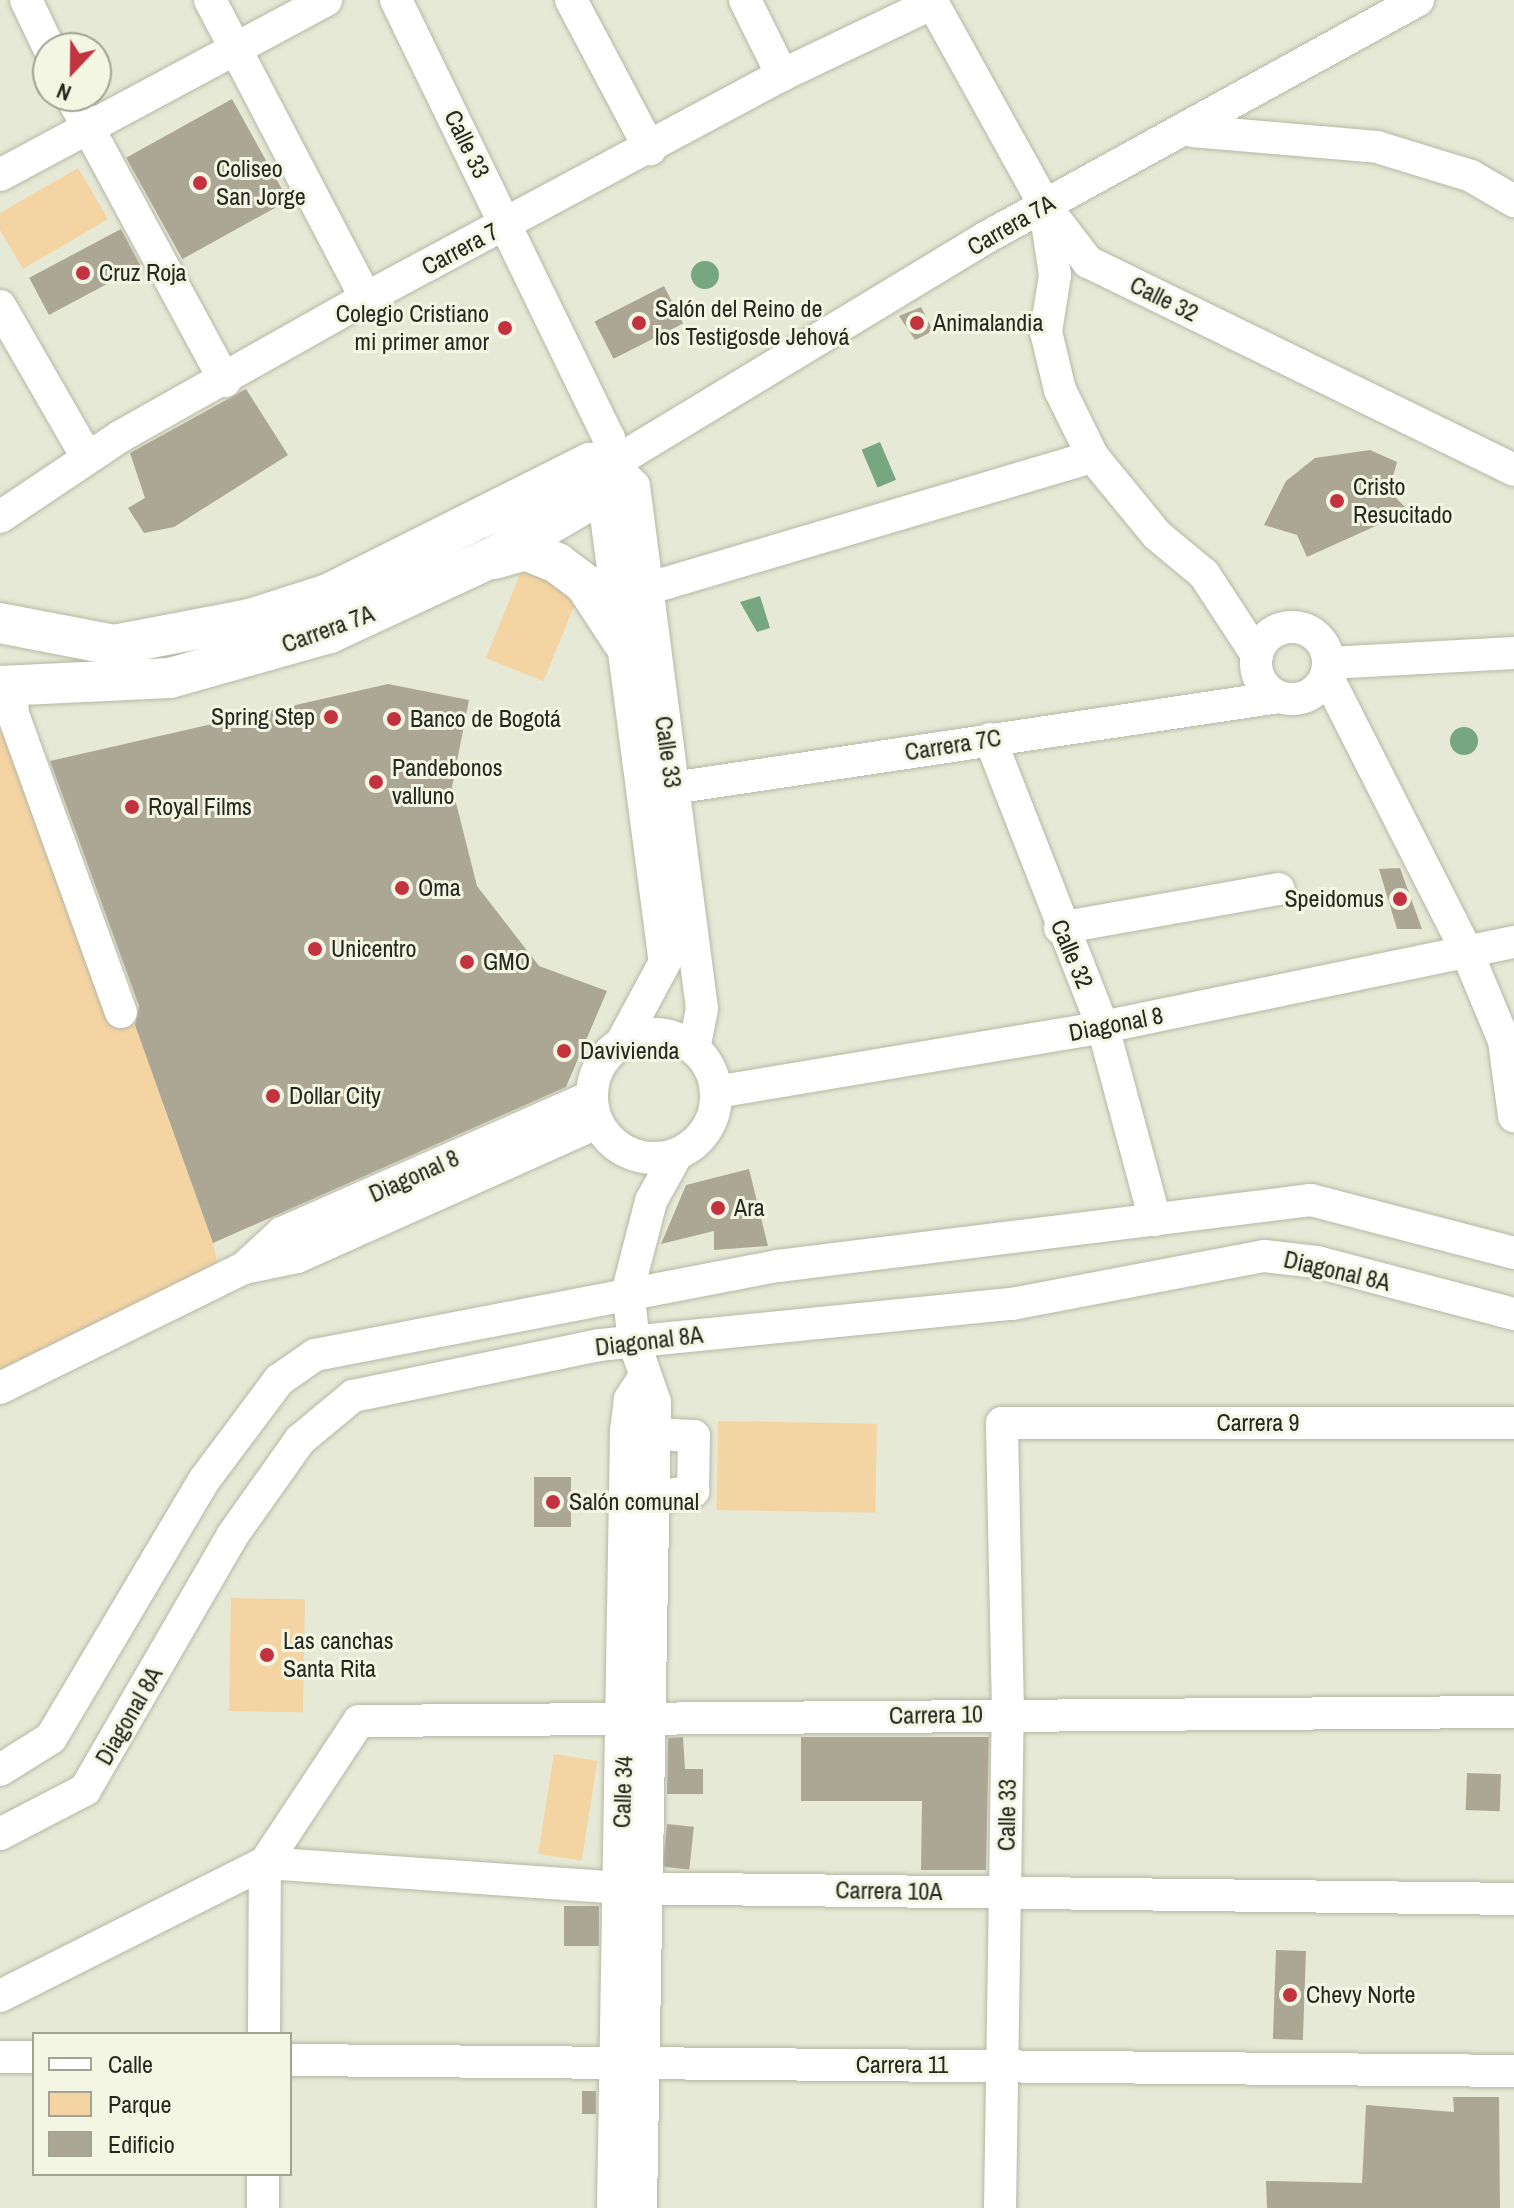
<!DOCTYPE html>
<html>
<head>
<meta charset="utf-8">
<style>
  body { margin:0 }
  #map { position:relative; width:1514px; height:2208px; overflow:hidden; background:#e6e9d5; font-family:"Archivo Narrow",sans-serif }
  div>[style] { position:absolute }
  .green>* { inset:0; background:#f5d4a4; transform-origin:0 0 }
  .water>* { inset:0; background:#77a781; transform-origin:0 0 }
  .round { border-radius:50% }
  .building>* { inset:0; background:#aca794; transform-origin:0 0 }
  .roads { filter:drop-shadow(0 0 2px #b5b8a5) drop-shadow(0 0 2px #b5b8a5) }
  .minor>* { height:32px; margin:-16px; padding:0 16px; transform-origin:16px; border-radius:16px; background:#fff }
  .minor>.ring { margin:-16px; padding:0; box-sizing:content-box; background:none; border:32px solid #fff; border-radius:50% }
  .major>* { height:40px; margin:-20px; padding:0 20px; transform-origin:20px; border-radius:20px; background:#fff }
  .dots>* { width:22px; height:22px; translate:-50% -50%; box-sizing:border-box; border:4px solid #f3f6e2; border-radius:50% }
  span { translate:-50% -50%; white-space:nowrap; text-align:center; line-height:1.15; -webkit-text-stroke:6px #f3f6e2; paint-order:stroke }
  .street-label { font-size:24px; color:#262720 }
  .poi-label { font-size:24px; color:#262720 }
  .left { translate:0 -50%; text-align:left }
  .right { translate:-100% -50%; text-align:right }
  .legend { position:absolute; left:32px; top:2032px; width:260px; height:144px; box-sizing:border-box; background:#f3f6e2; border:2px solid #a1a394; margin:0; padding:10px 14px; list-style:none; font-size:24px; color:#262720 }
  .legend li { display:flex; align-items:center; gap:16px; height:40px }
  .legend b { width:40px; border:2px solid #a1a394 }
  .north { position:absolute; left:32px; top:32px; width:80px; height:80px; box-sizing:border-box; background:#f3f6e2; border:2px solid #a1a394; border-radius:50%; rotate:202deg; font-size:22px; font-weight:700; line-height:32px; text-align:center; color:#262720 }
  .north::after { content:''; display:block; margin:auto; width:28px; height:36px; background:#c3333f; clip-path:polygon(50% 0,100% 100%,50% 72%,0 100%) }
</style>
</head>
<body>
<div id="map">
  <div class="green">
    <div style="clip-path:polygon(78px 168px,108px 219px,23px 269px,0 230px,0 213px)"></div>
    <div style="left:522px;top:569px;width:62px;height:96px;rotate:22deg"></div>
    <div style="clip-path:polygon(0 731px,42px 764px,213px 1243px,222px 1287px,0 1391px)"></div>
    <div style="left:718px;top:1421px;width:159px;height:89px;rotate:1deg"></div>
    <div style="left:231px;top:1598px;width:74px;height:113px;rotate:1deg"></div>
    <div style="left:554px;top:1754px;width:44px;height:101px;rotate:9deg"></div>
  </div>
  <div class="water">
    <div class="round" style="left:691px;top:261px;width:28px;height:28px"></div>
    <div style="left:880px;top:442px;width:41px;height:20px;rotate:67deg"></div>
    <div style="clip-path:polygon(760px 596px,770px 628px,757px 632px,740px 602px)"></div>
    <div class="round" style="left:1450px;top:727px;width:28px;height:28px"></div>
  </div>
  <div class="building">
    <div style="left:232px;top:99px;width:116px;height:121px;rotate:61deg"></div>
    <div style="left:121px;top:229px;width:42px;height:104px;rotate:62deg"></div>
    <div style="left:664px;top:286px;width:42px;height:78px;rotate:63deg"></div>
    <div style="clip-path:polygon(921px 307px,933px 331px,915px 340px,899px 316px)"></div>
    <div style="clip-path:polygon(246px 389px,288px 455px,174px 527px,144px 533px,128px 508px,145px 498px,130px 453px)"></div>
    <div style="clip-path:polygon(1370px 450px,1397px 462px,1389px 491px,1409px 511px,1307px 557px,1297px 535px,1264px 525px,1286px 481px,1315px 458px)"></div>
    <div style="clip-path:polygon(388px 684px,469px 700px,452px 787px,477px 886px,539px 966px,607px 991px,566px 1087px,213px 1243px,135px 1025px,139px 1006px,50px 761px)"></div>
    <div style="clip-path:polygon(1400px 868px,1422px 929px,1397px 929px,1379px 869px)"></div>
    <div style="clip-path:polygon(749px 1169px,768px 1246px,714px 1250px,714px 1231px,661px 1244px,686px 1185px)"></div>
    <div style="left:534px;top:1477px;width:37px;height:50px"></div>
    <div style="clip-path:polygon(683px 1737px,685px 1769px,703px 1769px,703px 1794px,667px 1794px,668px 1738px)"></div>
    <div style="clip-path:polygon(801px 1737px,989px 1737px,986px 1870px,921px 1870px,922px 1801px,801px 1801px)"></div>
    <div style="left:1467px;top:1773px;width:34px;height:37px;rotate:2deg"></div>
    <div style="left:667px;top:1824px;width:27px;height:43px;rotate:6deg"></div>
    <div style="left:564px;top:1906px;width:35px;height:40px"></div>
    <div style="left:1276px;top:1950px;width:30px;height:89px;rotate:2deg"></div>
    <div style="left:582px;top:2091px;width:14px;height:23px"></div>
    <div style="clip-path:polygon(1453px 2097px,1499px 2097px,1500px 2208px,1267px 2208px,1266px 2181px,1362px 2183px,1366px 2105px,1454px 2112px)"></div>
  </div>
  <div class="roads">
    <div class="minor">
      <div style="left:26px;top:0;width:53px;rotate:64.4deg"></div>
      <div style="left:210px;top:0;width:336px;rotate:62.4deg"></div>
      <div style="left:396px;top:0;width:487px;rotate:64.1deg"></div>
      <div style="left:609px;top:438px;width:70px;rotate:93.3deg"></div>
      <div style="left:605px;top:508px;width:458px;rotate:82.5deg"></div>
      <div style="left:665px;top:962px;width:91px;rotate:118.3deg"></div>
      <div style="left:571px;top:0;width:169px;rotate:62.1deg"></div>
      <div style="left:745px;top:0;width:84px;rotate:63.7deg"></div>
      <div style="left:931px;top:0;width:235px;rotate:61deg"></div>
      <div style="left:1045px;top:206px;width:71px;rotate:52.5deg"></div>
      <div style="left:1088px;top:262px;width:474px;rotate:26deg"></div>
      <div style="left:71px;top:96px;width:324px;rotate:61.6deg"></div>
      <div style="left:1192px;top:131px;width:186px;rotate:4.9deg"></div>
      <div style="left:1377px;top:147px;width:98px;rotate:17.1deg"></div>
      <div style="left:1471px;top:176px;width:50px;rotate:30.2deg"></div>
      <div style="left:0;top:175px;width:370px;rotate:-28.2deg"></div>
      <div style="left:1045px;top:209px;width:67px;rotate:81.4deg"></div>
      <div style="left:1055px;top:275px;width:58px;rotate:99deg"></div>
      <div style="left:1046px;top:332px;width:60px;rotate:76.4deg"></div>
      <div style="left:1060px;top:390px;width:75px;rotate:63.8deg"></div>
      <div style="left:1093px;top:457px;width:101px;rotate:50.6deg"></div>
      <div style="left:1157px;top:535px;width:61px;rotate:39.7deg"></div>
      <div style="left:1204px;top:574px;width:97px;rotate:56.8deg"></div>
      <div style="left:0;top:306px;width:174px;rotate:60.1deg"></div>
      <div style="left:612px;top:464px;width:438px;rotate:-31.2deg"></div>
      <div style="left:987px;top:237px;width:492px;rotate:-28.8deg"></div>
      <div style="left:612px;top:464px;width:31px;rotate:45deg"></div>
      <div style="left:634px;top:486px;width:527px;rotate:82.59deg"></div>
      <div style="left:702px;top:1009px;width:41px;rotate:101.3deg"></div>
      <div style="left:0;top:517px;width:146px;rotate:-33.8deg"></div>
      <div style="left:121px;top:436px;width:281px;rotate:-29.4deg"></div>
      <div style="left:366px;top:298px;width:472px;rotate:-28.2deg"></div>
      <div style="left:782px;top:75px;width:167px;rotate:-25.5deg"></div>
      <div style="left:646px;top:589px;width:466px;rotate:-16.5deg"></div>
      <div class="ring" style="left:1256px;top:627px;width:40px;height:40px"></div>
      <div style="left:1329px;top:663px;width:185px;rotate:-3.1deg"></div>
      <div style="left:1327px;top:676px;width:309px;rotate:63.1deg"></div>
      <div style="left:1467px;top:952px;width:96px;rotate:67.4deg"></div>
      <div style="left:1504px;top:1041px;width:76px;rotate:82.4deg"></div>
      <div style="left:11px;top:685px;width:29px;rotate:86deg"></div>
      <div style="left:13px;top:714px;width:317px;rotate:70.1deg"></div>
      <div style="left:990px;top:739px;width:309px;rotate:68.6deg"></div>
      <div style="left:1103px;top:1027px;width:200px;rotate:74.9deg"></div>
      <div style="left:673px;top:788px;width:613px;rotate:-8.54deg"></div>
      <div style="left:1060px;top:928px;width:222px;rotate:-10.1deg"></div>
      <div class="ring" style="left:592px;top:1034px;width:92px;height:92px"></div>
      <div style="left:716px;top:1092px;width:392px;rotate:-9.5deg"></div>
      <div style="left:1103px;top:1027px;width:420px;rotate:-11.7deg"></div>
      <div style="left:244px;top:1268px;width:52px;rotate:-42.6deg"></div>
      <div style="left:282px;top:1233px;width:338px;rotate:-23.8deg"></div>
      <div style="left:0;top:1388px;width:272px;rotate:-26.2deg"></div>
      <div style="left:244px;top:1268px;width:54px;rotate:-11.7deg"></div>
      <div style="left:297px;top:1257px;width:329px;rotate:-24.1deg"></div>
      <div style="left:650px;top:1498px;width:44px;rotate:-9.2deg"></div>
      <div style="left:693px;top:1491px;width:55px;rotate:-89deg"></div>
      <div style="left:694px;top:1436px;width:41px;rotate:-177.2deg"></div>
      <div style="left:0;top:1770px;width:60px;rotate:-32.1deg"></div>
      <div style="left:51px;top:1738px;width:301px;rotate:-59.3deg"></div>
      <div style="left:205px;top:1479px;width:124px;rotate:-53.2deg"></div>
      <div style="left:279px;top:1380px;width:44px;rotate:-34.8deg"></div>
      <div style="left:315px;top:1355px;width:471px;rotate:-10.9deg"></div>
      <div style="left:778px;top:1266px;width:537px;rotate:-7.06deg"></div>
      <div style="left:1311px;top:1200px;width:210px;rotate:14.6deg"></div>
      <div style="left:0;top:1834px;width:96px;rotate:-27.4deg"></div>
      <div style="left:85px;top:1790px;width:293px;rotate:-59.9deg"></div>
      <div style="left:232px;top:1536px;width:118px;rotate:-54.7deg"></div>
      <div style="left:300px;top:1440px;width:69px;rotate:-39.7deg"></div>
      <div style="left:353px;top:1396px;width:251px;rotate:-11.7deg"></div>
      <div style="left:599px;top:1345px;width:415px;rotate:-5.7deg"></div>
      <div style="left:1012px;top:1304px;width:257px;rotate:-10.8deg"></div>
      <div style="left:1264px;top:1256px;width:53px;rotate:6.5deg"></div>
      <div style="left:1317px;top:1262px;width:204px;rotate:14.8deg"></div>
      <div style="left:0;top:1996px;width:297px;rotate:-26.7deg"></div>
      <div style="left:265px;top:1863px;width:356px;rotate:4deg"></div>
      <div style="left:620px;top:1888px;width:894px;rotate:0.7deg"></div>
      <div style="left:264px;top:2034px;width:171px;rotate:-89.7deg"></div>
      <div style="left:265px;top:1863px;width:170px;rotate:-56.5deg"></div>
      <div style="left:359px;top:1721px;width:1155px;rotate:-0.45deg"></div>
      <div style="left:0;top:2057px;width:34px"></div>
      <div style="left:290px;top:2060px;width:1224px;rotate:0.51deg"></div>
      <div style="left:263px;top:2208px;width:34px;rotate:-90deg"></div>
      <div style="left:613px;top:2208px;width:777px;rotate:-89.04deg"></div>
      <div style="left:626px;top:1431px;width:32px;rotate:-83deg"></div>
      <div style="left:630px;top:1399px;width:24px;rotate:-57deg"></div>
      <div style="left:641px;top:2208px;width:806px;rotate:-89deg"></div>
      <div style="left:655px;top:1402px;width:64px;rotate:-109.3deg"></div>
      <div style="left:634px;top:1342px;width:52px;rotate:-96.6deg"></div>
      <div style="left:628px;top:1290px;width:92px;rotate:-75.5deg"></div>
      <div style="left:651px;top:1201px;width:54px;rotate:-61deg"></div>
      <div style="left:1000px;top:2208px;width:494px;rotate:-89.1deg"></div>
      <div style="left:1008px;top:1714px;width:291px;rotate:-91.2deg"></div>
      <div style="left:1002px;top:1423px;width:512px"></div>
    </div>
    <div class="major">
      <div style="left:494px;top:559px;width:32px;rotate:-16deg"></div>
      <div style="left:525px;top:550px;width:35px;rotate:22deg"></div>
      <div style="left:557px;top:563px;width:35px;rotate:37deg"></div>
      <div style="left:585px;top:584px;width:69px;rotate:56.8deg"></div>
      <div style="left:0;top:686px;width:170px;rotate:-2.7deg"></div>
      <div style="left:170px;top:678px;width:166px;rotate:-15.7deg"></div>
      <div style="left:330px;top:633px;width:182px;rotate:-25deg"></div>
      <div style="left:495px;top:556px;width:113px;rotate:-30.4deg"></div>
      <div style="left:592px;top:499px;width:40px;rotate:-60.3deg"></div>
      <div style="left:612px;top:464px;width:22px;rotate:-177deg"></div>
      <div style="left:590px;top:463px;width:293px;rotate:153.4deg"></div>
      <div style="left:328px;top:594px;width:82px;rotate:162.2deg"></div>
      <div style="left:250px;top:619px;width:138px;rotate:169.2deg"></div>
      <div style="left:114px;top:645px;width:116px;rotate:-169.1deg"></div>
    </div>
  </div>
  <div class="dots">
    <div style="left:200px;top:183px;background:#c3333f"></div>
    <div style="left:83px;top:273px;background:#c3333f"></div>
    <div style="left:639px;top:323px;background:#c3333f"></div>
    <div style="left:917px;top:323px;background:#c3333f"></div>
    <div style="left:505px;top:328px;background:#c3333f"></div>
    <div style="left:1337px;top:501px;background:#c3333f"></div>
    <div style="left:331px;top:717px;background:#c3333f"></div>
    <div style="left:394px;top:719px;background:#c3333f"></div>
    <div style="left:376px;top:782px;background:#c3333f"></div>
    <div style="left:132px;top:807px;background:#c3333f"></div>
    <div style="left:402px;top:888px;background:#c3333f"></div>
    <div style="left:1400px;top:899px;background:#c3333f"></div>
    <div style="left:315px;top:949px;background:#c3333f"></div>
    <div style="left:467px;top:962px;background:#c3333f"></div>
    <div style="left:564px;top:1051px;background:#c3333f"></div>
    <div style="left:273px;top:1096px;background:#c3333f"></div>
    <div style="left:718px;top:1208px;background:#c3333f"></div>
    <div style="left:553px;top:1502px;background:#c3333f"></div>
    <div style="left:267px;top:1655px;background:#c3333f"></div>
    <div style="left:1290px;top:1995px;background:#c3333f"></div>
  </div>
  <div class="street-label">
    <span style="left:467px;top:144px;rotate:64deg">Calle 33</span>
    <span style="left:1011px;top:225px;rotate:-30deg">Carrera 7A</span>
    <span style="left:460px;top:249px;rotate:-28deg">Carrera 7</span>
    <span style="left:1164px;top:299px;rotate:26deg">Calle 32</span>
    <span style="left:328px;top:629px;rotate:-20deg">Carrera 7A</span>
    <span style="left:953px;top:745px;rotate:-9deg">Carrera 7C</span>
    <span style="left:668px;top:752px;rotate:82deg">Calle 33</span>
    <span style="left:1072px;top:954px;rotate:67deg">Calle 32</span>
    <span style="left:1116px;top:1024px;rotate:-11deg">Diagonal 8</span>
    <span style="left:414px;top:1176px;rotate:-24deg">Diagonal 8</span>
    <span style="left:1337px;top:1271px;rotate:13deg">Diagonal 8A</span>
    <span style="left:649px;top:1341px;rotate:-7deg">Diagonal 8A</span>
    <span style="left:1258px;top:1423px">Carrera 9</span>
    <span style="left:936px;top:1715px;rotate:-1deg">Carrera 10</span>
    <span style="left:129px;top:1716px;rotate:-60deg">Diagonal 8A</span>
    <span style="left:623px;top:1792px;rotate:-88deg">Calle 34</span>
    <span style="left:1007px;top:1815px;rotate:-89deg">Calle 33</span>
    <span style="left:889px;top:1891px;rotate:1deg">Carrera 10A</span>
    <span style="left:902px;top:2065px">Carrera 11</span>
  </div>
  <div class="poi-label">
    <span class="left" style="left:216px;top:183px">Coliseo<br>San Jorge</span>
    <span class="left" style="left:99px;top:273px">Cruz Roja</span>
    <span class="left" style="left:655px;top:323px">Salón del Reino de<br>los Testigosde Jehová</span>
    <span class="right" style="left:489px;top:328px">Colegio Cristiano<br>mi primer amor</span>
    <span class="left" style="left:933px;top:323px">Animalandia</span>
    <span class="left" style="left:1353px;top:501px">Cristo<br>Resucitado</span>
    <span class="right" style="left:315px;top:717px">Spring Step</span>
    <span class="left" style="left:410px;top:719px">Banco de Bogotá</span>
    <span class="left" style="left:392px;top:782px">Pandebonos<br>valluno</span>
    <span class="left" style="left:148px;top:807px">Royal Films</span>
    <span class="left" style="left:418px;top:888px">Oma</span>
    <span class="right" style="left:1384px;top:899px">Speidomus</span>
    <span class="left" style="left:331px;top:949px">Unicentro</span>
    <span class="left" style="left:483px;top:962px">GMO</span>
    <span class="left" style="left:580px;top:1051px">Davivienda</span>
    <span class="left" style="left:289px;top:1096px">Dollar City</span>
    <span class="left" style="left:734px;top:1208px">Ara</span>
    <span class="left" style="left:569px;top:1502px">Salón comunal</span>
    <span class="left" style="left:283px;top:1655px">Las canchas<br>Santa Rita</span>
    <span class="left" style="left:1306px;top:1995px">Chevy Norte</span>
  </div>
  <ul class="legend">
  <li><b style="height:10px;background:#fff"></b>Calle</li>
  <li><b style="height:22px;background:#f5d4a4"></b>Parque</li>
  <li><b style="height:22px;background:#aca794"></b>Edificio</li>
  </ul>
  <div class="north">N</div>
</div>
</body>
</html>
